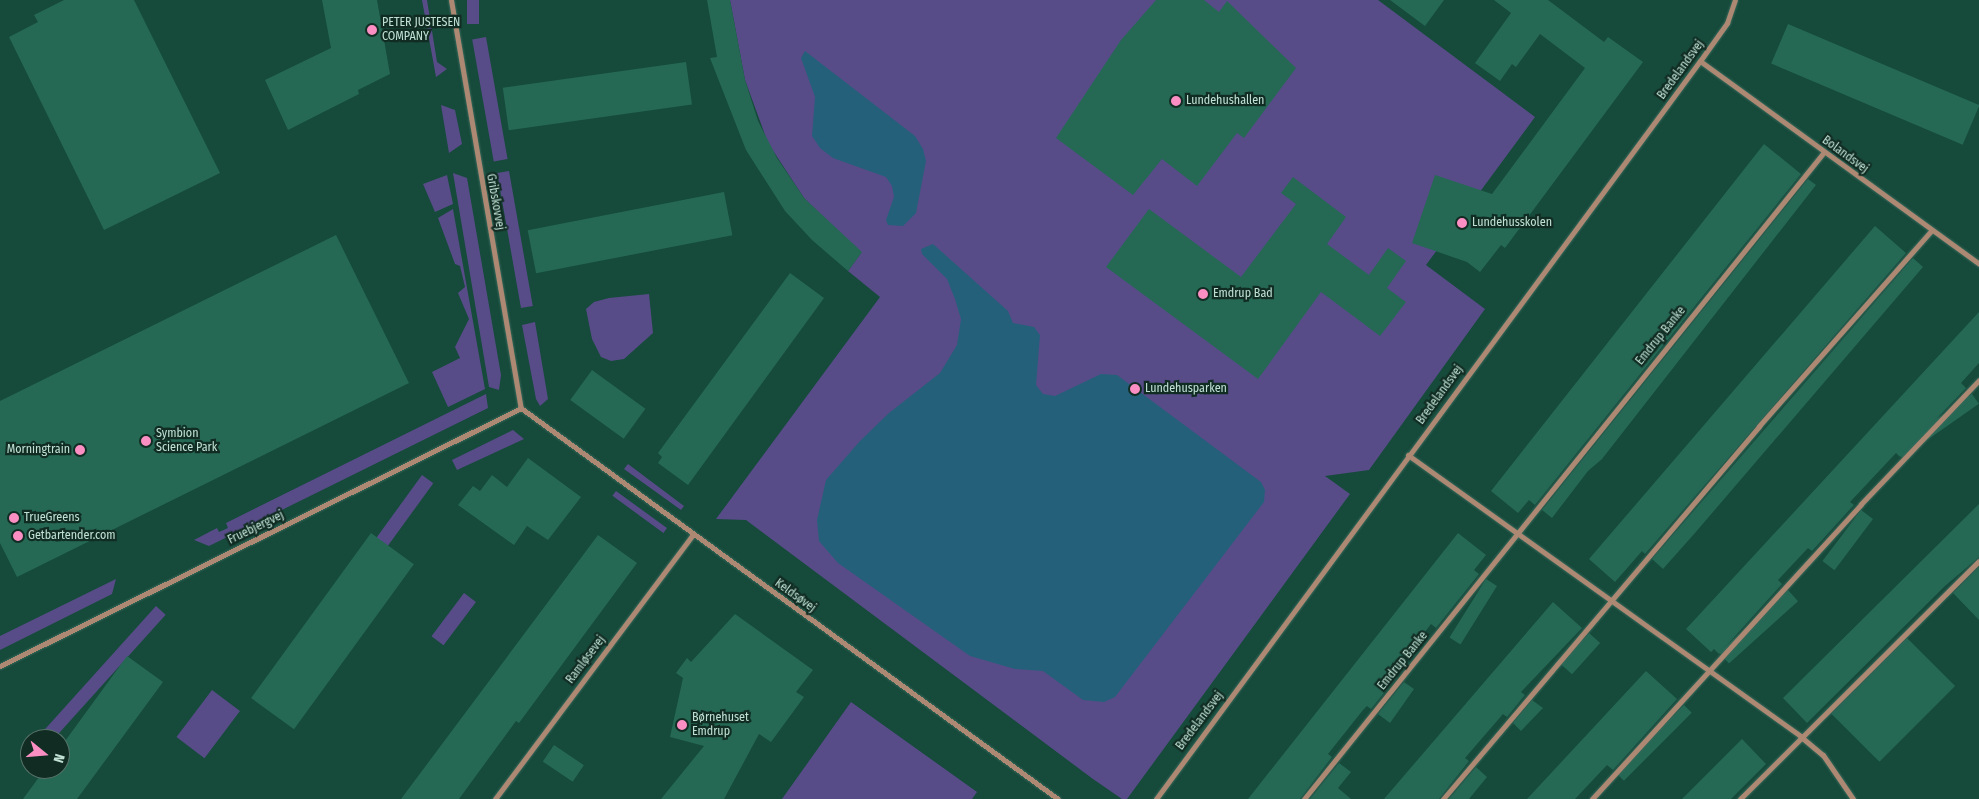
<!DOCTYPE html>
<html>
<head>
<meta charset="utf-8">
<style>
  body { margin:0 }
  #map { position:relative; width:1979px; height:799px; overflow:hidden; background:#164a3b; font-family:"Fira Sans Condensed",sans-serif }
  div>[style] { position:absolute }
  .green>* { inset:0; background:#574c88; transform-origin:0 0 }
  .water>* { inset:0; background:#25607a }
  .building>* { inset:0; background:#256955; transform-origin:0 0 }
  .roads { filter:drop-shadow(0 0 1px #38685a) drop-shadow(0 0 1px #38685a) }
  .minor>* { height:5px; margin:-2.5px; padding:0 2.5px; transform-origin:2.5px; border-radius:2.5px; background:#ad8873 }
  .dots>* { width:14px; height:14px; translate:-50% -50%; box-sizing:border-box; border:2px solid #112c23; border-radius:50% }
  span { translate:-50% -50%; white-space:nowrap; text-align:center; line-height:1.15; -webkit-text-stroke:4.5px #112c23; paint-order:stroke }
  .poi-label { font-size:12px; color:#c0e1d4 }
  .left { translate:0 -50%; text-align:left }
  .right { translate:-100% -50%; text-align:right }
  .street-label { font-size:12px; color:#c0e1d4 }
  .north { position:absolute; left:20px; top:729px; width:50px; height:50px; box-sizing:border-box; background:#112c23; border:1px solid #57746a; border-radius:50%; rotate:107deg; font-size:14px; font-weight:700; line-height:20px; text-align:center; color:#c0e1d4 }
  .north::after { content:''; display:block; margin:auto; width:18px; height:22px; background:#fb8fc4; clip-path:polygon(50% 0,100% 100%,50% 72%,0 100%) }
</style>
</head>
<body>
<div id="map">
  <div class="green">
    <div style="clip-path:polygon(422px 0,427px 0,437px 62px,447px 69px,436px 77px)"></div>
    <div style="left:467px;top:0;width:12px;height:24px"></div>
    <div style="clip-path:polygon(730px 0,1378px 0,1535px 117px,1426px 265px,1485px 309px,1369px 470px,1325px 476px,1350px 494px,1127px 799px,1122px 799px,1093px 779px,746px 520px,716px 519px,880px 297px,848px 271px,861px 253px,804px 198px,768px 143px,745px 80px)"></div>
    <div style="left:486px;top:37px;width:124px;height:14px;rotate:80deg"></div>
    <div style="clip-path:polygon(441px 105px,455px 110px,462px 144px,449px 153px)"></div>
    <div style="left:509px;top:171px;width:137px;height:12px;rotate:80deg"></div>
    <div style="clip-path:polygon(453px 173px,467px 178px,501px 375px,499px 390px,489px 387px)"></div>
    <div style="clip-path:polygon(447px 175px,453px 204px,435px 212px,423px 184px)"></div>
    <div style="clip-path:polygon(453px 209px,485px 389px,448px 407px,432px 372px,460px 358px,455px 347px,469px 319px,458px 293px,465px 287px,460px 266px,455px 264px,438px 218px)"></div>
    <div style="clip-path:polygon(649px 294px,653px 333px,624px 359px,611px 361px,601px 357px,592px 339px,586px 309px,594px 302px,609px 298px)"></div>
    <div style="clip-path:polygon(535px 322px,548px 399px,540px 406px,536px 399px,522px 325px)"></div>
    <div style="clip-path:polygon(486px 394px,488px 408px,209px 546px,194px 540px,217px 528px,219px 532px,228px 528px,226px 523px)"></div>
    <div style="clip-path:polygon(513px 430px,524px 439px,457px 470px,452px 460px)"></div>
    <div style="clip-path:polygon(628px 464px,684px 506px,681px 510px,624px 469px)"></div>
    <div style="left:422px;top:475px;width:14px;height:275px;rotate:36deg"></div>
    <div style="left:616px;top:491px;width:63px;height:6px;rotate:36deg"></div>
    <div style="clip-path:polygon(116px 579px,112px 594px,0 650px,0 636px)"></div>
    <div style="left:464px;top:593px;width:15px;height:54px;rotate:37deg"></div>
    <div style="left:156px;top:606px;width:13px;height:174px;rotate:42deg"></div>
    <div style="left:212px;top:690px;width:35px;height:59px;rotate:37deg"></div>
    <div style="clip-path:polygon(851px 702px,977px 792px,972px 799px,782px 799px)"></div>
  </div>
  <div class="water">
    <div style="clip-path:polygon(805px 51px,915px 136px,923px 149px,926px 161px,916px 213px,903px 226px,888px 225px,886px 220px,894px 197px,892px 186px,886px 177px,833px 158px,820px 148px,812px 136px,815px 97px,801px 58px)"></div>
    <div style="clip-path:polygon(933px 244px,1008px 311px,1013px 323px,1034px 327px,1040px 335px,1036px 385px,1043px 394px,1055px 396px,1101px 374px,1117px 375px,1261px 482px,1265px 490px,1264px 502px,1115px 697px,1104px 702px,1083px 700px,1043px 671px,1015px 669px,970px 656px,838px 563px,819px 541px,817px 520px,826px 480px,860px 441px,889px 413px,940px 373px,957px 345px,961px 319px,955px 299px,947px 279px,922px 254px,921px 249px)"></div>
  </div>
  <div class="building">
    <div style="clip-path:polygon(64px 0,134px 0,220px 173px,104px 230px,9px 37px,38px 22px,34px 15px)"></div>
    <div style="clip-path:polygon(322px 0,377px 0,390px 74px,358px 90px,359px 94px,288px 130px,265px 80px,331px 48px)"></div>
    <div style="clip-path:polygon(707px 0,730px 0,745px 80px,758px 121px,777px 158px,804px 198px,862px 252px,848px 271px,812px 240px,785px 211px,746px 150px,710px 58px,717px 57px)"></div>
    <div style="clip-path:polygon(1156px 0,1204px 0,1219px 12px,1227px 1px,1296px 68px,1244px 138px,1237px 133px,1197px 186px,1162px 159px,1133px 195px,1056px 138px,1121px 40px)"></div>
    <div style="clip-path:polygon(1390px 0,1444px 0,1425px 26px)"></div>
    <div style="clip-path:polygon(1494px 0,1548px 0,1604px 42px,1608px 37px,1643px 62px,1505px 248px,1501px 245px,1480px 272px,1467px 262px,1412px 243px,1435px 175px,1492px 194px,1585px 68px,1540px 34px,1516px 67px,1512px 64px,1500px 81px,1475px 63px,1511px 13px)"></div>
    <div style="left:1788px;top:24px;width:208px;height:43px;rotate:23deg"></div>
    <div style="left:686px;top:62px;width:43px;height:185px;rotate:82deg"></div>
    <div style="clip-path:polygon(1764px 144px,1801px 174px,1535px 505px,1529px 500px,1518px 513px,1491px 491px)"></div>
    <div style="clip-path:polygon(1293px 177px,1346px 217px,1327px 244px,1369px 275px,1388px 248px,1406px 261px,1387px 288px,1406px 302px,1380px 336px,1321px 292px,1258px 379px,1106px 267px,1149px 209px,1241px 277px,1296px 204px,1281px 193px)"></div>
    <div style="clip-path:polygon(1808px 179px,1816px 185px,1602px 459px,1588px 471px,1552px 518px,1542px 510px)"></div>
    <div style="left:724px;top:192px;width:44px;height:200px;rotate:79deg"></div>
    <div style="clip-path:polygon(1875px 226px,1906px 253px,1645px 554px,1642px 551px,1615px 582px,1589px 559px)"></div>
    <div style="clip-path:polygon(336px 235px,409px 383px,17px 577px,0 543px,0 401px)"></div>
    <div style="clip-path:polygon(1913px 258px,1923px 267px,1695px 533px,1663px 569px,1652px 559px)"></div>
    <div style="clip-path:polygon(790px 273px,824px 298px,688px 485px,658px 463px,662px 457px,658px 453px)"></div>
    <div style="clip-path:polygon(1979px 312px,1979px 363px,1961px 383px,1966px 388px,1900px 457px,1896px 453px,1850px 502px,1854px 505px,1812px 551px,1808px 548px,1778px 580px,1782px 584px,1719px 654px,1714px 649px,1711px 652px,1686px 629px)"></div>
    <div style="left:592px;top:370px;width:66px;height:37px;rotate:36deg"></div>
    <div style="left:1972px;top:394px;width:12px;height:94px;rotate:55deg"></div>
    <div style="clip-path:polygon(528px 458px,581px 497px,548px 540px,527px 526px,514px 545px,458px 505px,473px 486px,480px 491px,492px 475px,507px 487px)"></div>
    <div style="clip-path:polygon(1979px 504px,1979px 557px,1945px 586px,1807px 723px,1783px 698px)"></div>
    <div style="left:1861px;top:510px;width:15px;height:64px;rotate:37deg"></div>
    <div style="left:371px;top:533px;width:53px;height:204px;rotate:36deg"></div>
    <div style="clip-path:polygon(1458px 533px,1486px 555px,1474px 570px,1479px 574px,1436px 628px,1431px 624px,1393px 673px,1397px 677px,1371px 709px,1367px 706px,1363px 710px,1328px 754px,1332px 757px,1300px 799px,1248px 799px)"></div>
    <div style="clip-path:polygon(598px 535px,637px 563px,519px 723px,516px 721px,459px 799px,401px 799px)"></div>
    <div style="clip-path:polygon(1979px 567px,1979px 620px,1953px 593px)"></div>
    <div style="left:1486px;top:579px;width:13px;height:69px;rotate:32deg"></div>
    <div style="left:1788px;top:590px;width:15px;height:93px;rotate:48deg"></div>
    <div style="clip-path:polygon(1553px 602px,1582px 628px,1521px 692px,1525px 695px,1507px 717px,1503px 714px,1465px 758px,1469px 761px,1439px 799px,1384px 799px)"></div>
    <div style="clip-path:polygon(735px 614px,813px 670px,796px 692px,804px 697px,771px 742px,759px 734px,724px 799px,661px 799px,704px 746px,670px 737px,683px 678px,676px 673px,687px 658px,691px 662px)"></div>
    <div style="left:1589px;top:633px;width:15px;height:42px;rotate:42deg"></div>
    <div style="left:1907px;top:638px;width:68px;height:107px;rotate:45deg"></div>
    <div style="clip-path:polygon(127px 656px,163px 682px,77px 799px,23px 799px,45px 769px,60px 769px,60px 748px)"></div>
    <div style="clip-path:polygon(1646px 671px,1677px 699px,1613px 770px,1607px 765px,1575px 799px,1527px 799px)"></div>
    <div style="clip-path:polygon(1404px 682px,1414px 689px,1390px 723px,1378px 714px)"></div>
    <div style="clip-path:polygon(1532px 700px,1543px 708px,1521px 731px,1513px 723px)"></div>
    <div style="left:1684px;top:705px;width:11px;height:96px;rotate:45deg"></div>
    <div style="clip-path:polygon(1742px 739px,1766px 764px,1731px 799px,1682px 799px)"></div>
    <div style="left:554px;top:745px;width:36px;height:20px;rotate:34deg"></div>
    <div style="clip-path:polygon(1339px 763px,1351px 772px,1338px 788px,1351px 799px,1310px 799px)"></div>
    <div style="clip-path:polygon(1476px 767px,1487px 777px,1469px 799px,1449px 799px)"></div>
  </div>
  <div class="roads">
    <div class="minor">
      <div style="left:451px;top:0;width:414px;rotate:80.3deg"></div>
      <div style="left:1700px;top:61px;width:345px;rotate:36deg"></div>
      <div style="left:521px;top:408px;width:664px;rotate:36.06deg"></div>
      <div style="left:1408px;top:455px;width:482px;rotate:35.6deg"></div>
      <div style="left:1800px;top:736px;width:30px;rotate:40deg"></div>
      <div style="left:1823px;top:755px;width:53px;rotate:55.7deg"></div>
      <div style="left:0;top:666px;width:581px;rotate:-26.34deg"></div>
      <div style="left:495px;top:799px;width:331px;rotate:-53.2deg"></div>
      <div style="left:1156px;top:799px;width:917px;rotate:-53.61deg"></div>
      <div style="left:1700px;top:61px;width:47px;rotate:-54.6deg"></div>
      <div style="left:1727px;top:23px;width:24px;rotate:-71deg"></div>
      <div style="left:1304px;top:799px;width:830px;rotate:-51.21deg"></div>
      <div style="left:1443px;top:799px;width:489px;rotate:-49.7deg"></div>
      <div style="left:1759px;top:426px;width:261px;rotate:-48.6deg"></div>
      <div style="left:1592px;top:799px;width:399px;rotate:-47.6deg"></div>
      <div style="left:1861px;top:504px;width:171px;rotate:-46.4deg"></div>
      <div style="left:1740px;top:799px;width:337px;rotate:-44.9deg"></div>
    </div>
  </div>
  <div class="dots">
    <div style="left:372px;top:30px;background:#fb8fc4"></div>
    <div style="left:1176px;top:101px;background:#fb8fc4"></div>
    <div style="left:1462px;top:223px;background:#fb8fc4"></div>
    <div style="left:1203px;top:294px;background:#fb8fc4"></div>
    <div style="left:1135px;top:389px;background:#fb8fc4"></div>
    <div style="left:146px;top:441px;background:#fb8fc4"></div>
    <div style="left:80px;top:450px;background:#fb8fc4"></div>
    <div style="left:14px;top:518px;background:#fb8fc4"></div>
    <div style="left:18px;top:536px;background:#fb8fc4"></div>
    <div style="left:682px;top:725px;background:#fb8fc4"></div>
  </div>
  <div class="poi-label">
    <span class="left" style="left:382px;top:30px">PETER JUSTESEN<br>COMPANY</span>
    <span class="left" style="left:1186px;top:101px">Lundehushallen</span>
    <span class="left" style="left:1472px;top:223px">Lundehusskolen</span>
    <span class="left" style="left:1213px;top:294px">Emdrup Bad</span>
    <span class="left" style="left:1145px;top:389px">Lundehusparken</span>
    <span class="left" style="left:156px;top:441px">Symbion<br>Science Park</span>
    <span class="right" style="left:70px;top:450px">Morningtrain</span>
    <span class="left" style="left:24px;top:518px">TrueGreens</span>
    <span class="left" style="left:28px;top:536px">Getbartender.com</span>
    <span class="left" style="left:692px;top:725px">Børnehuset<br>Emdrup</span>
  </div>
  <div class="street-label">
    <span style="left:1681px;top:70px;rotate:-54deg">Bredelandsvej</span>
    <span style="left:1845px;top:155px;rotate:36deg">Bolandsvej</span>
    <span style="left:495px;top:202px;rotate:80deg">Gribskovvej</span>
    <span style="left:1661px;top:336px;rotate:-51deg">Emdrup Banke</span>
    <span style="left:1440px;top:395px;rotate:-54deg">Bredelandsvej</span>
    <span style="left:256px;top:528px;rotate:-26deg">Fruebjergvej</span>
    <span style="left:795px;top:596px;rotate:36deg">Keldsøvej</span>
    <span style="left:586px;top:660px;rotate:-53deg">Ramløsevej</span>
    <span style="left:1403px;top:661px;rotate:-51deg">Emdrup Banke</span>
    <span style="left:1200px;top:721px;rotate:-53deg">Bredelandsvej</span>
  </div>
  <div class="north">N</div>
</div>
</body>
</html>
